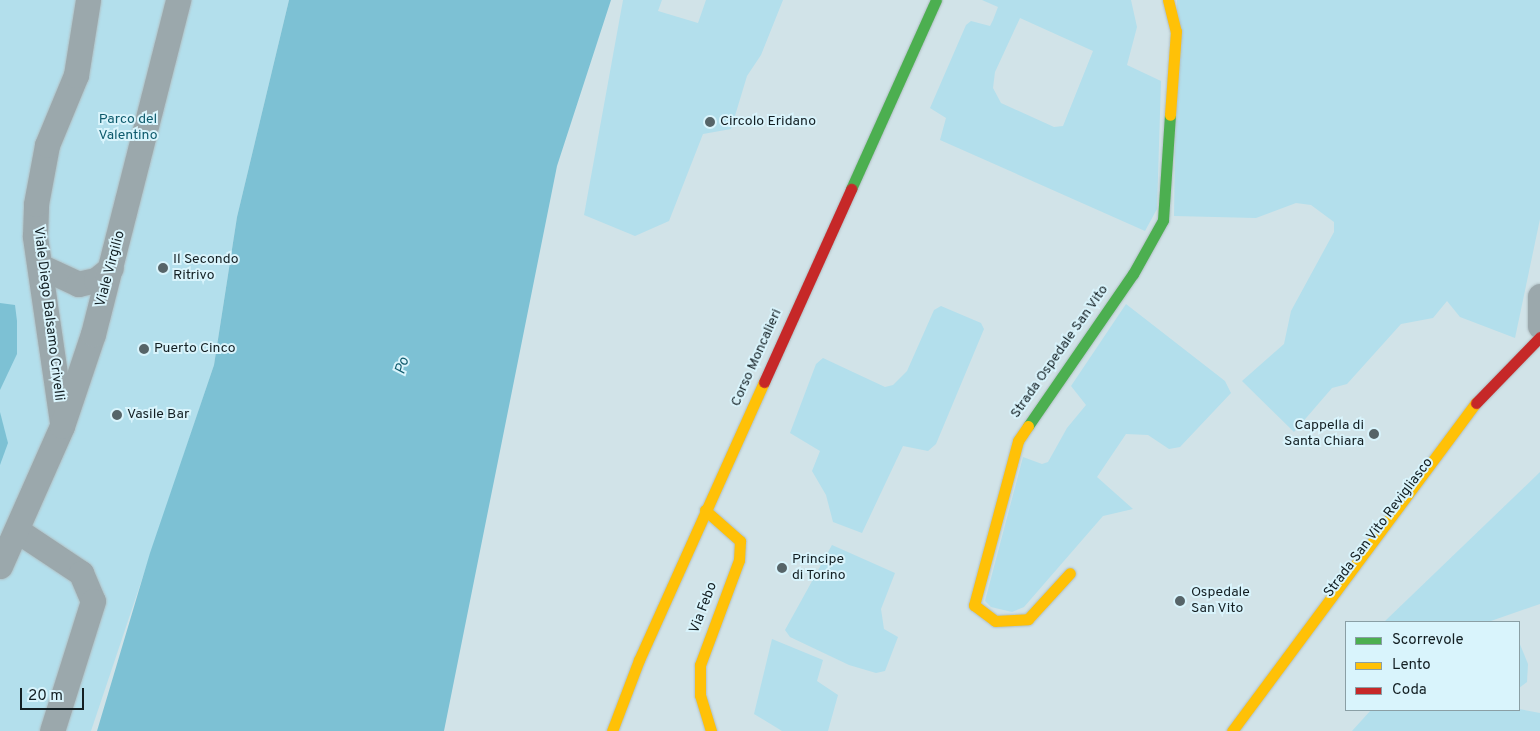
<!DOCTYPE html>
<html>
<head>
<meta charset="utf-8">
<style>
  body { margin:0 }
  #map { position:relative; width:1540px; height:731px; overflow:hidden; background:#d1e3e8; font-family:Overpass,sans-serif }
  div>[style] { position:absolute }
  .green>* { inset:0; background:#b3dfec }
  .water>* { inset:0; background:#7dc1d4 }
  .roads { filter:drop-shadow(0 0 1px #b0bfc3) drop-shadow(0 0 1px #b0bfc3) }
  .street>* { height:25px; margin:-12.5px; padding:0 12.5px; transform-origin:12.5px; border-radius:12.5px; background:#9ba8ac }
  .fast>* { height:11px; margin:-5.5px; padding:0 5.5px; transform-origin:5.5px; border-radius:5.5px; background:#4caf50 }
  .slow>* { height:11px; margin:-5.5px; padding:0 5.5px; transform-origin:5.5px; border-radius:5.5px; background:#ffc107 }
  .jam>* { height:11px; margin:-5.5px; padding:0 5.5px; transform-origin:5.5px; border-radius:5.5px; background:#c62828 }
  .dots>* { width:14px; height:14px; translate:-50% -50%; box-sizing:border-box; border:2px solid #d9f4fc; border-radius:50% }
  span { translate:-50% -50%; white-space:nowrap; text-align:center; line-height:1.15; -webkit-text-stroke:4px #d9f4fc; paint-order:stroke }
  .park-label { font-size:14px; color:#0f5b6d }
  .poi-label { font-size:14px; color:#131f23 }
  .left { translate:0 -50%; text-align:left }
  .right { translate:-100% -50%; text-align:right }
  .street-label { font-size:14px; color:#131f23 }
  .water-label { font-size:15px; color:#105b6d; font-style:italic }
  .legend { position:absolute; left:1345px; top:621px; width:175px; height:90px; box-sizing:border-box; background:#d9f4fc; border:1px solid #8a9fa5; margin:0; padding:6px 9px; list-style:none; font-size:15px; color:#131f23 }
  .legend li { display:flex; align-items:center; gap:10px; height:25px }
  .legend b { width:25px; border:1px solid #8a9fa5 }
  .scale { position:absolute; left:20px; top:688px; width:64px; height:22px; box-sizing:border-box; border:2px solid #131f23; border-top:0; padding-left:6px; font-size:15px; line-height:18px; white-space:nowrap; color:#131f23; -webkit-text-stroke:4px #d9f4fc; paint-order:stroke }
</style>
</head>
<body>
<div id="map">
  <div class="green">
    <div style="clip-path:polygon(0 0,289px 0,237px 217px,214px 365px,91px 731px,0 731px)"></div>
    <div style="clip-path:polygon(623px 0,662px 0,658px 11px,698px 23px,706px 0,783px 0,761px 55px,747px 76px,731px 129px,703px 134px,669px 221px,635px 236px,584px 215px)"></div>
    <div style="clip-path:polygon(evenodd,982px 0,1131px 0,1137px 27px,1127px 65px,1161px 81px,1157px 209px,1145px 231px,940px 140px,946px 118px,930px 108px,966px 25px,971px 21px,990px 26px,993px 20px,998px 7px,982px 0,1020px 18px,1093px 51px,1063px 126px,1054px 127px,1001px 103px,993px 88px,995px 72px,1020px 18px)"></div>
    <div style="clip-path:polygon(1177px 0,1540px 0,1540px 219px,1515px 338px,1460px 317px,1447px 301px,1433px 318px,1401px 324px,1347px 384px,1332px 388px,1294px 432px,1242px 381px,1284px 344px,1291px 311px,1334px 232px,1334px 222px,1311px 205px,1296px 203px,1256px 218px,1174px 216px)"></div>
    <div style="clip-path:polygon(1126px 304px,1225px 381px,1231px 393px,1180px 447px,1169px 449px,1148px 435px,1126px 434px,1097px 477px,1133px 509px,1103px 516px,1024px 607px,1012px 612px,991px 607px,985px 601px,1023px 457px,1042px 464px,1048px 462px,1067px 428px,1086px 405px,1071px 386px)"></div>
    <div style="clip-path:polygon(941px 306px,981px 323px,984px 329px,936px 444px,928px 451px,903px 446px,862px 533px,833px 522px,826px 495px,812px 471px,820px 451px,790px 433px,816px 364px,823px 358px,885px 387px,893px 385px,907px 371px,934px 310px)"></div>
    <div style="clip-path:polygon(1540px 472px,1540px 604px,1488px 622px,1384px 622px)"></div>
    <div style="clip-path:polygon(832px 545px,895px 573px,881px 609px,884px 629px,898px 637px,885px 671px,876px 673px,849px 665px,790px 637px,785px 630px)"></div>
    <div style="clip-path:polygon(772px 639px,823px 660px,817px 681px,838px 695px,828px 731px,782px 731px,754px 714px)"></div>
    <div style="clip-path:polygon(1519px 642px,1528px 664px,1527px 682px,1519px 688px)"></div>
    <div style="clip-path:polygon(1519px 709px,1540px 713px,1540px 731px,1352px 731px,1371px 710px)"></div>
  </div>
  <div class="water">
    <div style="clip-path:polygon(289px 0,611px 0,557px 166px,444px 731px,97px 731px,150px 553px,214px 365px,237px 217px)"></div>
    <div style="clip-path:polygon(0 303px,15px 305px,17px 321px,17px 354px,0 390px)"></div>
    <div style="clip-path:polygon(0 412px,8px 443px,0 465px)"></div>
  </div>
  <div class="roads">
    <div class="street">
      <div style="left:42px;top:267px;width:40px;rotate:25deg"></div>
      <div style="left:78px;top:284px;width:18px;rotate:-13deg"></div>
      <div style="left:96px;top:280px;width:19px;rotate:-39deg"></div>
      <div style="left:1540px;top:296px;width:30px;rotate:90deg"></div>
      <div style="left:62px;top:422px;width:188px;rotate:-98.3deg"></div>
      <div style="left:35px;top:236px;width:32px;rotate:-88deg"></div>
      <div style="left:36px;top:204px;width:60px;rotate:-79.4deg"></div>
      <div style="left:47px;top:145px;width:76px;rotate:-67.5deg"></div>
      <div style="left:76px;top:75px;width:76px;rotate:-80.9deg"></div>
      <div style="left:18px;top:531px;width:76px;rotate:33.7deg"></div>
      <div style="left:81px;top:573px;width:30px;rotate:67deg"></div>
      <div style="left:93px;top:601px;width:136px;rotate:107.5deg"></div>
      <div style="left:0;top:566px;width:153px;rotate:-66.1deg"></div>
      <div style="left:62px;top:426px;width:97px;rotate:-71.4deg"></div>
      <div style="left:93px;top:334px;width:345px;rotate:-75.7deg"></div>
    </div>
    <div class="fast">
      <div style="left:851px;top:189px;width:207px;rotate:-65.8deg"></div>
      <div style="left:1028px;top:426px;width:185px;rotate:-55.4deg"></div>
      <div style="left:1133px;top:274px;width:62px;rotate:-60.9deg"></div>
      <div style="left:1163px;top:220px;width:105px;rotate:-86.2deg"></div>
    </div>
    <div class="slow">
      <div style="left:1168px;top:0;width:32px;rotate:76deg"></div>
      <div style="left:1176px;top:31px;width:84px;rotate:94.1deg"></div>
      <div style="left:1028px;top:426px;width:18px;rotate:124deg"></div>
      <div style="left:1018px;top:441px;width:170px;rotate:105deg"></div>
      <div style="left:974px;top:605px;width:26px;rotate:37deg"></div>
      <div style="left:995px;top:621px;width:33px;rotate:-3deg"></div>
      <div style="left:1028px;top:619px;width:62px;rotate:-47.6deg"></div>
      <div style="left:705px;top:510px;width:47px;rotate:41.5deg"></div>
      <div style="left:740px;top:541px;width:19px;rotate:93deg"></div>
      <div style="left:739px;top:560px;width:112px;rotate:110.4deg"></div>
      <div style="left:700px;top:665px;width:30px;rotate:90deg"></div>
      <div style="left:700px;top:695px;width:38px;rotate:73deg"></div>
      <div style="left:612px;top:731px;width:76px;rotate:-69.2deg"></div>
      <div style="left:639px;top:660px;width:305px;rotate:-65.8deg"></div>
      <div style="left:1232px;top:731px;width:409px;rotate:-53.4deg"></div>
    </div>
    <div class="jam">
      <div style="left:764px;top:382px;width:212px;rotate:-65.7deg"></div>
      <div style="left:1476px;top:403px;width:92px;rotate:-45.9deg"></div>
    </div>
  </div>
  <div class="dots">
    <div style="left:710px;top:122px;background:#566468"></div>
    <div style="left:163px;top:268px;background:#566468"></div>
    <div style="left:144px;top:349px;background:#566468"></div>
    <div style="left:117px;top:415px;background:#566468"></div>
    <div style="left:1374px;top:434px;background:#566468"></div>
    <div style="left:782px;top:568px;background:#566468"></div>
    <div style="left:1180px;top:601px;background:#566468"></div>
  </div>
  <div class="park-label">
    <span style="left:128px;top:128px">Parco del<br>Valentino</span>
  </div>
  <div class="poi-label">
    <span class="left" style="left:720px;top:122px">Circolo Eridano</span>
    <span class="left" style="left:173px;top:268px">Il Secondo<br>Ritrivo</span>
    <span class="left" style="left:154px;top:349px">Puerto Cinco</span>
    <span class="left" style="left:127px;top:415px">Vasile Bar</span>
    <span class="right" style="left:1364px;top:434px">Cappella di<br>Santa Chiara</span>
    <span class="left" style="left:792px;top:568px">Principe<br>di Torino</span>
    <span class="left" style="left:1191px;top:601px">Ospedale<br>San Vito</span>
  </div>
  <div class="street-label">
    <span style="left:111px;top:269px;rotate:-75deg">Viale Virgilio</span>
    <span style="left:48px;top:314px;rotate:83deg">Viale Diego Balsamo Crivelli</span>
    <span style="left:1060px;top:352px;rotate:-55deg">Strada Ospedale San Vito</span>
    <span style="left:757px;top:358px;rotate:-66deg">Corso Moncalieri</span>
    <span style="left:1379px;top:528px;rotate:-53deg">Strada San Vito Revigliasco</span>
    <span style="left:704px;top:608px;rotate:-69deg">Via Febo</span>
  </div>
  <div class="water-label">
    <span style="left:403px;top:366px;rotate:-73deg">Po</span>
  </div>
  <ul class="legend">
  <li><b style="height:6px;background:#4caf50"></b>Scorrevole</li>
  <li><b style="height:6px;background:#ffc107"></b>Lento</li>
  <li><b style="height:6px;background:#c62828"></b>Coda</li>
  </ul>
  <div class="scale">20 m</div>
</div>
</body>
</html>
